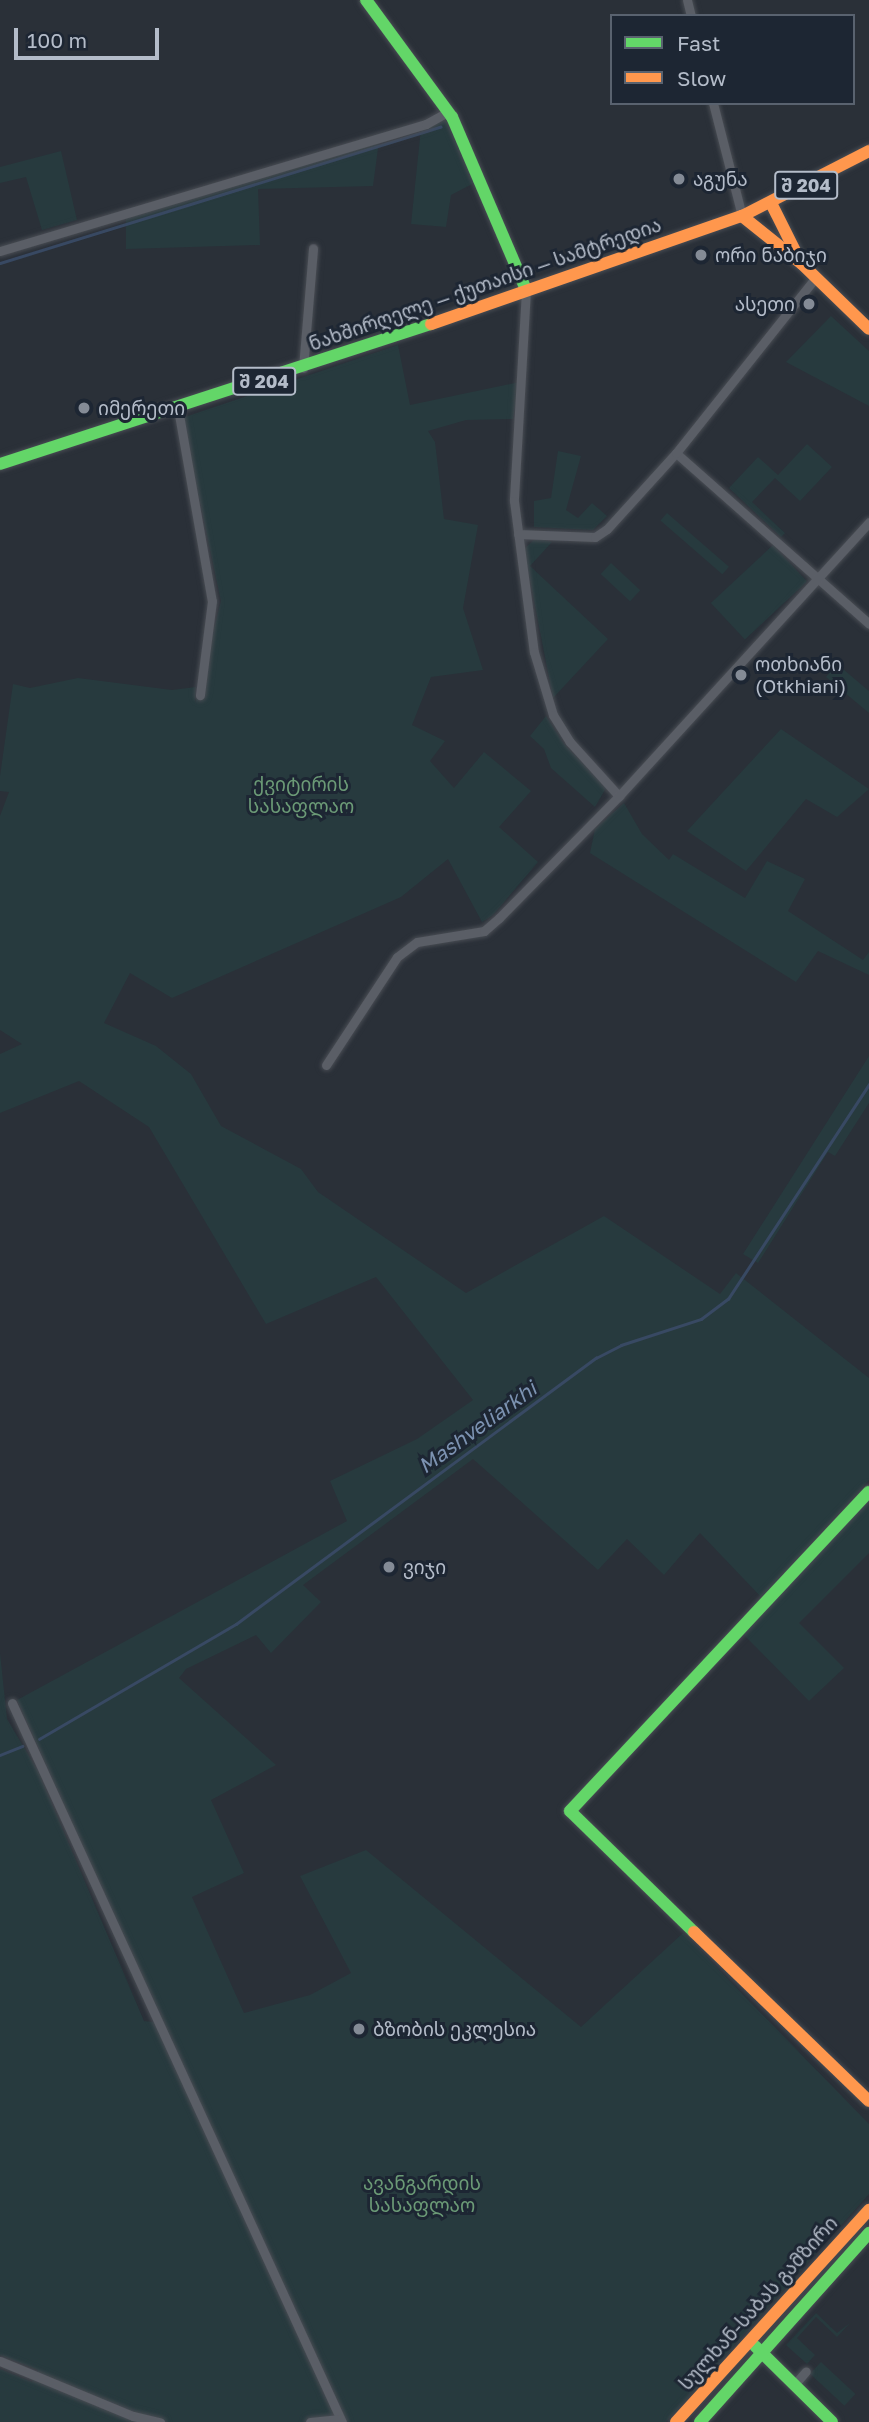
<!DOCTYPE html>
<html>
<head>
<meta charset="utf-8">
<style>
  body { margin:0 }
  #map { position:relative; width:869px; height:2422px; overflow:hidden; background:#2a3038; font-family:"Golos Text","Noto Sans Georgian",sans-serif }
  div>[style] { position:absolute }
  .green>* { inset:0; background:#273a3e; transform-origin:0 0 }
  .stream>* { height:2.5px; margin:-1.25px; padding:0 1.25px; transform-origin:1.25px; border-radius:1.25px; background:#384963 }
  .roads { filter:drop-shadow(0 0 2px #484c53) drop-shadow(0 0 2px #484c53) }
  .street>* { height:9px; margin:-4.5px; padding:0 4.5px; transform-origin:4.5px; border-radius:4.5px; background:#5a5e66 }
  .fast>* { height:12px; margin:-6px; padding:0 6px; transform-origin:6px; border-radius:6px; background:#63d668 }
  .slow>* { height:12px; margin:-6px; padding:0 6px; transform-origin:6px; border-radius:6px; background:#ff974d }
  .dots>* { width:19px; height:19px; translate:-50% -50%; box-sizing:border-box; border:4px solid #1d2633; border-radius:50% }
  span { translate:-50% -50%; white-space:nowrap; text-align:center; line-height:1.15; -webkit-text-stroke:6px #1d2633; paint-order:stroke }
  .shield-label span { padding:2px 5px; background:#1d2633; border:2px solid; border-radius:5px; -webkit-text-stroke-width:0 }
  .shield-label { font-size:18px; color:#b4bcc9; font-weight:700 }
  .poi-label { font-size:19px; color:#b4bcc9 }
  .left { translate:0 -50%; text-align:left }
  .right { translate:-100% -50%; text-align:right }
  .street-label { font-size:19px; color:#b4bcc9 }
  .park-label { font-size:19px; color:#6b9a76 }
  .water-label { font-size:21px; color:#7c92b1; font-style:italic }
  .legend { position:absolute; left:610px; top:14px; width:245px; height:91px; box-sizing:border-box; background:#1d2633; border:2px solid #59626f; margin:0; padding:9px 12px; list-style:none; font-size:21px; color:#b4bcc9 }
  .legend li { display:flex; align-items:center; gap:14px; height:35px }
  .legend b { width:35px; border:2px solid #59626f }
  .scale { position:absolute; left:14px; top:28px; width:145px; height:32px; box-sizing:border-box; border:4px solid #b4bcc9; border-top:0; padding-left:9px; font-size:21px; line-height:24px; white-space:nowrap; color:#b4bcc9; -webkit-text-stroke:5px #1d2633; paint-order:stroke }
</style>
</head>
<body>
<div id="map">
  <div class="green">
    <div style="clip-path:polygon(446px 120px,474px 183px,451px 195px,446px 227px,411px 224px,421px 128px)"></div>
    <div style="clip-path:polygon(379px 141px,373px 186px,258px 189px,260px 245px,126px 249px,126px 217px)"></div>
    <div style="clip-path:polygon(61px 151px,77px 220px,42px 230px,26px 177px,0 183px,0 167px)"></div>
    <div style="clip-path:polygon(831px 316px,869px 351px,869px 406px,786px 362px)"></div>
    <div style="clip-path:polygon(398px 345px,410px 405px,520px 382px,513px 419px,466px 420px,428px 431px,435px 442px,444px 519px,478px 525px,463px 608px,483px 670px,431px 677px,412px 725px,445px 741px,430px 761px,454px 788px,484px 752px,531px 791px,499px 827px,538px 862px,493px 915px,482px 922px,448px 859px,401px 897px,172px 998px,130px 973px,104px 1023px,156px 1046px,191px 1074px,221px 1126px,301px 1169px,318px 1192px,466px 1293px,604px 1216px,720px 1294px,736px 1273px,869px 1378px,869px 1480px,761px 1597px,700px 1533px,664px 1575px,627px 1539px,598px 1570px,473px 1459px,303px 1585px,321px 1602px,271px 1653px,256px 1635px,186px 1669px,179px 1678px,276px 1765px,211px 1800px,244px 1873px,192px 1897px,244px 2013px,310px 1995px,351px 1973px,300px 1876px,366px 1850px,581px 2027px,683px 1933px,869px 2124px,869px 2194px,666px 2422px,0 2422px,0 2369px,32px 2382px,38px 2370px,0 2355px,0 1653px,7px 1719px,38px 1771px,144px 2021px,162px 2023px,17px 1700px,347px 1521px,330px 1481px,417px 1439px,473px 1400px,376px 1277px,266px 1324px,149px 1127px,79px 1081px,0 1113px,0 1054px,22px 1044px,0 1030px,0 816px,9px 792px,0 791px,0 776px,13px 684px,30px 688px,78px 678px,172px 690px,196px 687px,195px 703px,221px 601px,182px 418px)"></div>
    <div style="clip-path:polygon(807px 444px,832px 467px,800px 501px,775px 478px,752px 502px,785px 533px,781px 537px,729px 488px,758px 457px,778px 475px)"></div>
    <div style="clip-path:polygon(558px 451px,581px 456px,566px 510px,578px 518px,592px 503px,607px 516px,593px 530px,534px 527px,534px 501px,551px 498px)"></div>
    <div style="left:667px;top:513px;width:82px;height:10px;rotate:41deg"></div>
    <div style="clip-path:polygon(536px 538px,552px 542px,530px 566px,608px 639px,553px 698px,524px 549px)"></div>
    <div style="left:773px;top:545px;width:50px;height:85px;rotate:47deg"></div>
    <div style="left:611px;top:563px;width:40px;height:15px;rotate:43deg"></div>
    <div style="clip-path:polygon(837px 664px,869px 691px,869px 713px,826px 677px)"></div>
    <div style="clip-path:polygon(546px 716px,564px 744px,606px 788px,595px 807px,551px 768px,544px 749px,530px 736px)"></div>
    <div style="clip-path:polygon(781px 729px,869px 789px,837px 817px,806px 799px,746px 871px,687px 831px)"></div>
    <div style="clip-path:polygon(624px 803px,642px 834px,669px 860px,673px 854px,745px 898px,767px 861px,805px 879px,788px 911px,863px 960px,869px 952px,869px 975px,818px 951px,796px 982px,590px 853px,595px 829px)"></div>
    <div style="clip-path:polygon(869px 1056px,869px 1103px,835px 1156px,828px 1152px,758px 1263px,743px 1254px)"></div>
    <div style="clip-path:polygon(869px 1497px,869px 1553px,799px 1623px,844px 1668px,809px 1701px,741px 1632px)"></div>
    <div style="clip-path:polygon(816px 2313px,837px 2333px,850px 2323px,837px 2337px,816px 2317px,797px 2338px,815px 2355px,807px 2364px,786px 2345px)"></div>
    <div style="left:821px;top:2362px;width:47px;height:16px;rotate:43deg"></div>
  </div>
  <div class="stream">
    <div style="left:0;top:263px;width:461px;rotate:-17.2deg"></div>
    <div style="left:39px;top:1739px;width:228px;rotate:-30.3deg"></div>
    <div style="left:236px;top:1624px;width:448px;rotate:-36.5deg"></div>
    <div style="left:596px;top:1358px;width:28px;rotate:-27deg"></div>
    <div style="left:621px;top:1345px;width:84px;rotate:-18deg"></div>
    <div style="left:701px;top:1319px;width:34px;rotate:-37deg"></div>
    <div style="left:728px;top:1299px;width:257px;rotate:-56.7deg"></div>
    <div style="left:0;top:1755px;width:24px;rotate:-22deg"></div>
  </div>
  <div class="roads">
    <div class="street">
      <div style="left:687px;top:0;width:16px;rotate:76deg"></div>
      <div style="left:713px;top:103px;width:117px;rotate:75.6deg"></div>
      <div style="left:0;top:251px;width:445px;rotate:-16.6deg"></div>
      <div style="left:426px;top:124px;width:26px;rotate:-29deg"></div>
      <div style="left:526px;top:290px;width:211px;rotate:93.3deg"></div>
      <div style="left:514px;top:501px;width:152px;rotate:82.5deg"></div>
      <div style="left:534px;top:652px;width:66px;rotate:73.2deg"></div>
      <div style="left:553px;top:715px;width:32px;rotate:58deg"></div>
      <div style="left:570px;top:742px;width:73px;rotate:47.8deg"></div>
      <div style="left:303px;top:368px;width:120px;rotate:-85.2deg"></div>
      <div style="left:178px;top:409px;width:195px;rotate:80deg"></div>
      <div style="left:212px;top:601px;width:95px;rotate:97.3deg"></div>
      <div style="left:676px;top:453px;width:258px;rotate:41.5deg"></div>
      <div style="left:518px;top:534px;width:77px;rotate:2.2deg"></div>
      <div style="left:595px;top:537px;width:14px;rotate:-34deg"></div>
      <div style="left:607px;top:529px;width:103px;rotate:-47.8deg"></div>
      <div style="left:676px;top:453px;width:223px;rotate:-51.5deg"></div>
      <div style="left:326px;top:1065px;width:129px;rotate:-56.7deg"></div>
      <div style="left:397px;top:957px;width:25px;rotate:-37deg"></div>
      <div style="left:417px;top:942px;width:68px;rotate:-9.3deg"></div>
      <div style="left:484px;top:931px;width:20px;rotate:-41deg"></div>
      <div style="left:499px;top:918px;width:171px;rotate:-45.5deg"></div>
      <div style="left:619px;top:796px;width:371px;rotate:-47.6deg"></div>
      <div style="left:12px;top:1703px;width:791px;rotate:65.35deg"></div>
      <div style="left:0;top:2361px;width:144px;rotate:22.5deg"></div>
      <div style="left:133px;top:2416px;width:28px;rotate:13deg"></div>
      <div style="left:794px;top:2385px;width:18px;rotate:-49deg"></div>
      <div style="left:310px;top:2422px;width:30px;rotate:-6deg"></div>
    </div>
    <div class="fast">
      <div style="left:366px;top:0;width:145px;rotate:53.7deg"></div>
      <div style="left:452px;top:117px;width:188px;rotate:66.8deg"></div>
      <div style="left:0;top:464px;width:453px;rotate:-18deg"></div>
      <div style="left:694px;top:1932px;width:173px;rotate:-135.7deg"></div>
      <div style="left:570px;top:1811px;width:437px;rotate:-46.9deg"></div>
      <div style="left:755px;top:2346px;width:108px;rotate:44.6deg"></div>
      <div style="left:700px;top:2422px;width:254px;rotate:-48.2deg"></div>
    </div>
    <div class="slow">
      <div style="left:771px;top:203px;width:60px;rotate:63.4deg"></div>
      <div style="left:742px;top:216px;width:77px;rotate:38.7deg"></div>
      <div style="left:802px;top:264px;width:93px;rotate:44.1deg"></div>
      <div style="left:431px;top:324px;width:329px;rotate:-19.2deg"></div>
      <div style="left:742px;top:216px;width:143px;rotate:-27.1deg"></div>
      <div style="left:694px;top:1932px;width:243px;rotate:44deg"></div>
      <div style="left:676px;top:2422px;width:287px;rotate:-47.7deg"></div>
    </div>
  </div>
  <div class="dots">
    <div style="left:679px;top:179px;background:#848b96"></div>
    <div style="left:701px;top:255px;background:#848b96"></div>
    <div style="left:809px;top:304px;background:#848b96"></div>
    <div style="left:84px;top:408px;background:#848b96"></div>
    <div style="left:741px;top:675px;background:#848b96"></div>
    <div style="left:389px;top:1567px;background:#848b96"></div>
    <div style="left:359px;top:2029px;background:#848b96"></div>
  </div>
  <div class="shield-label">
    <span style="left:806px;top:185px">შ 204</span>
    <span style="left:264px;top:381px">შ 204</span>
  </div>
  <div class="poi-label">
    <span class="left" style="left:693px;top:179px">აგუნა</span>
    <span class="left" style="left:715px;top:255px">ორი ნაბიჯი</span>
    <span class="right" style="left:795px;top:304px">ასეთი</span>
    <span class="left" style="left:98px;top:408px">იმერეთი</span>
    <span class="left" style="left:755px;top:675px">ოთხიანი<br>(Otkhiani)</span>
    <span class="left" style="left:403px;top:1567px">ვიჯი</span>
    <span class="left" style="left:373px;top:2029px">ბზობის ეკლესია</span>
  </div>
  <div class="street-label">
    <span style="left:485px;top:284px;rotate:-19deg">ნახშირღელე — ქუთაისი — სამტრედია</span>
    <span style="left:758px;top:2303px;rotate:-48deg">სულხან-საბას გამზირი</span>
  </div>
  <div class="park-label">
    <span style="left:301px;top:795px">ქვიტირის<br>სასაფლაო</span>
    <span style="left:422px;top:2194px">ავანგარდის<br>სასაფლაო</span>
  </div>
  <div class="water-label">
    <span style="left:477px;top:1427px;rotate:-36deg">Mashveliarkhi</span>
  </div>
  <ul class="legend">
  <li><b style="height:9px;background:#63d668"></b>Fast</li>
  <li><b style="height:9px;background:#ff974d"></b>Slow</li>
  </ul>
  <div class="scale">100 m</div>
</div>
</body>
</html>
